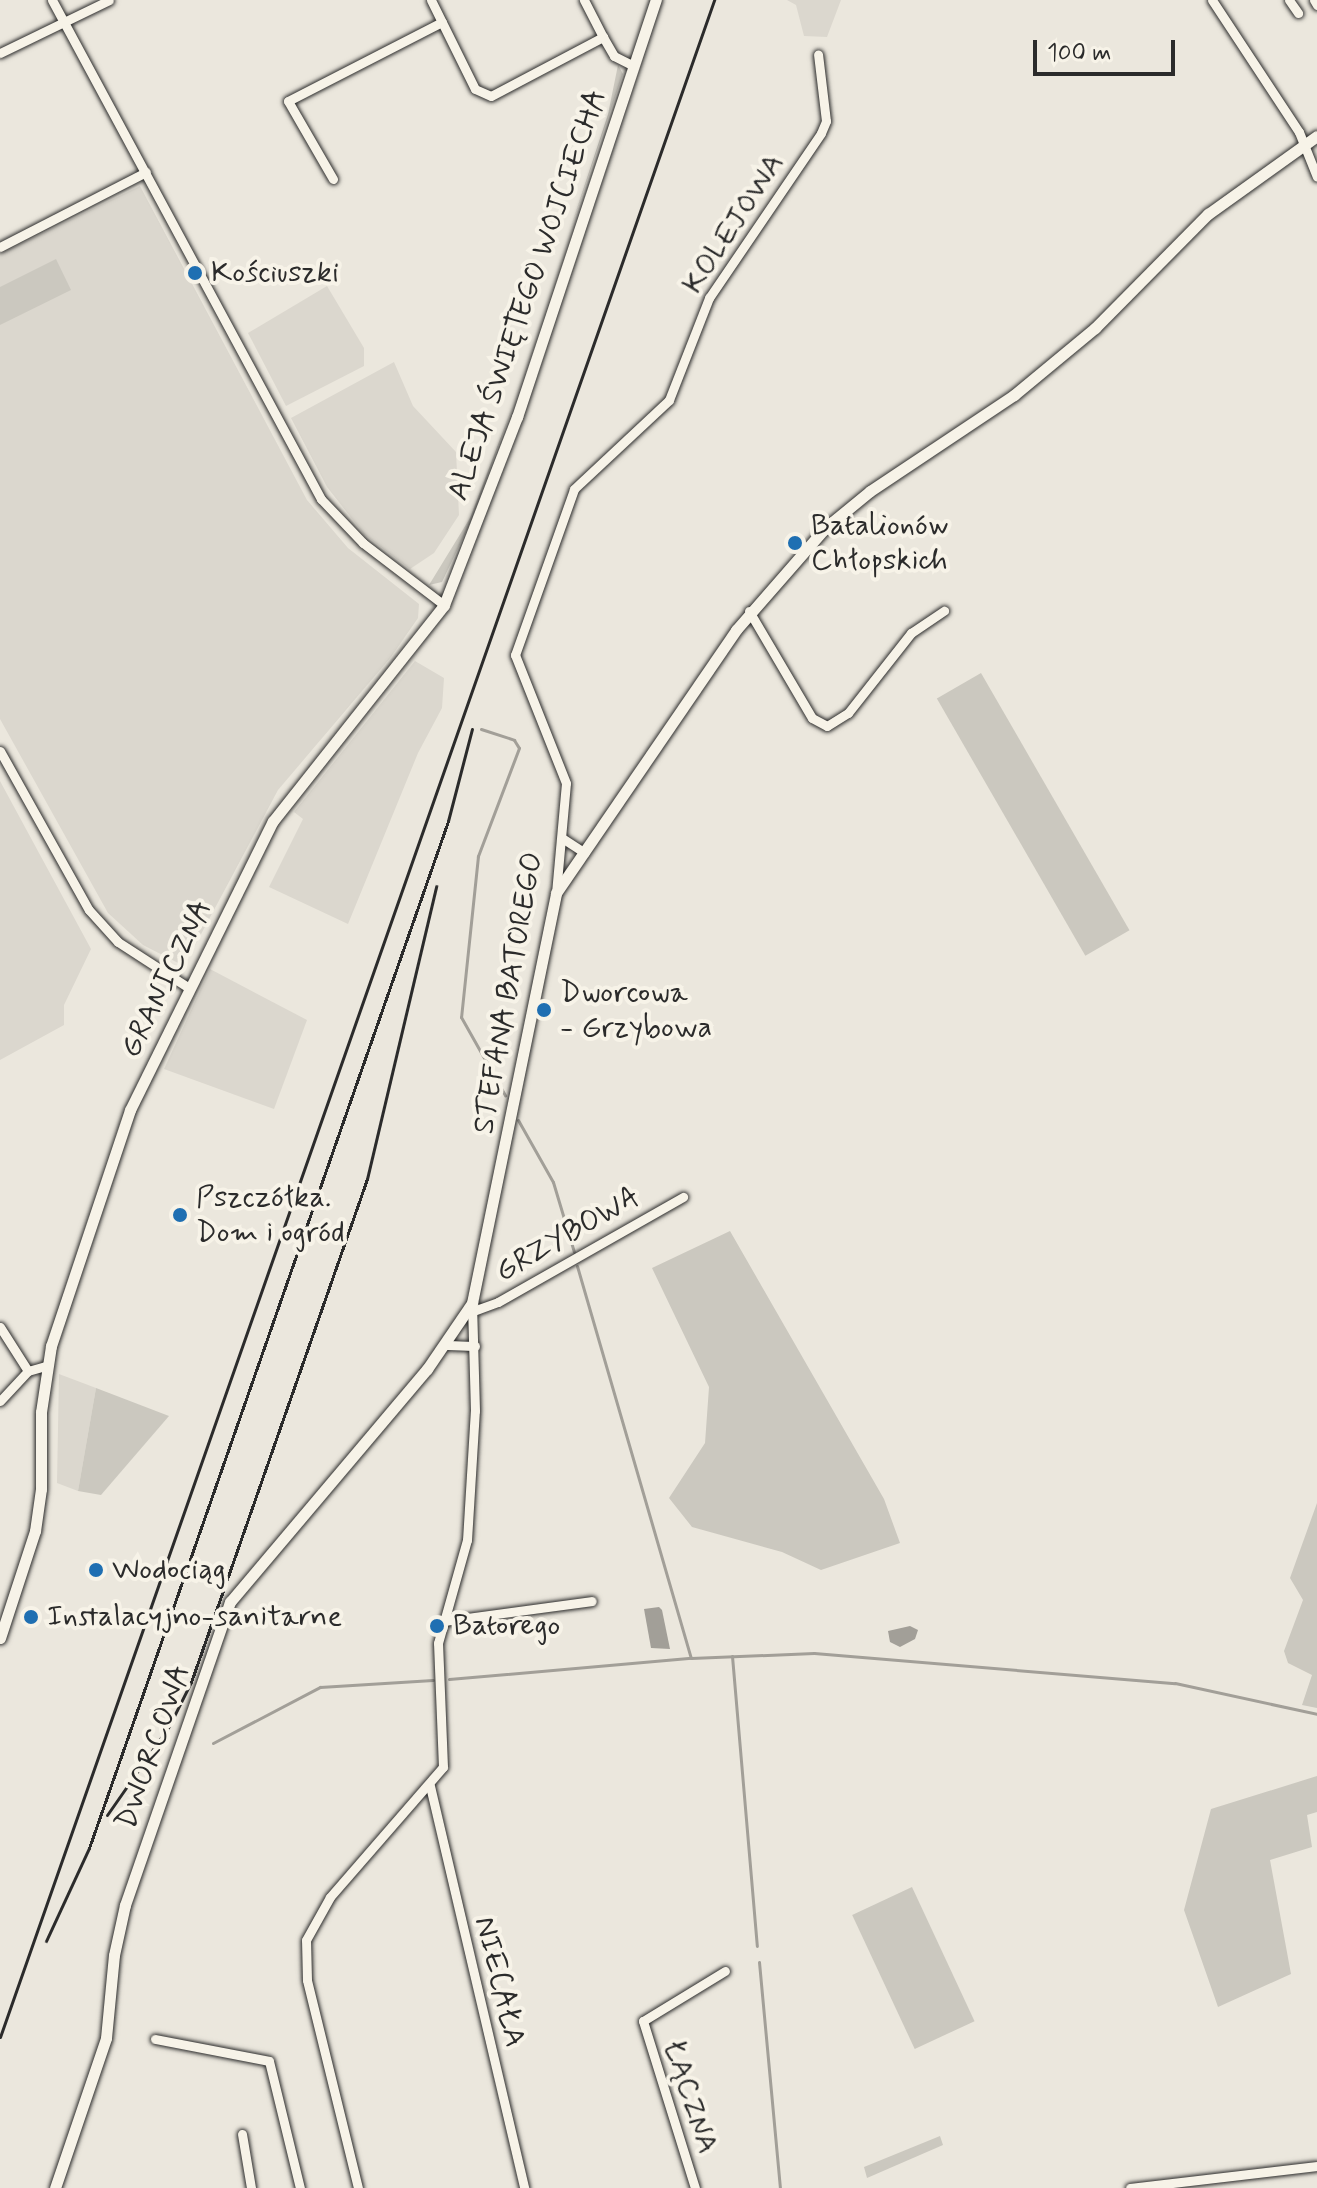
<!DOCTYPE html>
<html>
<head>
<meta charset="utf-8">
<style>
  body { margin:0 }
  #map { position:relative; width:1317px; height:2188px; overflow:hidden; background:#ebe7dd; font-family:Mynerve,sans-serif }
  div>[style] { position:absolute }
  .built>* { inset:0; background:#dbd7ce }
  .green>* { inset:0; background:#cbc8bf; transform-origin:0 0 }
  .water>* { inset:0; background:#a29f98 }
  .stream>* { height:3px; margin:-1.5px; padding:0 1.5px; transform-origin:1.5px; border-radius:1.5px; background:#a29f98 }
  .roads { filter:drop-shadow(0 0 2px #2b2b2b) drop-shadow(0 0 2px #2b2b2b) }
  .minor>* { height:9px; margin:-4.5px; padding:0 4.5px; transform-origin:4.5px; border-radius:4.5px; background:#f7f3e8 }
  .tertiary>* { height:11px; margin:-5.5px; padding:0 5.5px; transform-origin:5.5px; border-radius:5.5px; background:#f7f3e8 }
  .rail>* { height:3px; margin:-1.5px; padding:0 1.5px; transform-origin:1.5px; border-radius:1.5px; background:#2b2b2b }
  .dots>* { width:22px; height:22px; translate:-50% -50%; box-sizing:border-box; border:4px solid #f7f3e8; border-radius:50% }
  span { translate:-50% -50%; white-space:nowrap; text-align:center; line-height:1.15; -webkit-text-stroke:8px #f7f3e8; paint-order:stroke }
  .street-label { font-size:30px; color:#2b2b2b }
  .poi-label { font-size:30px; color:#2b2b2b }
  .left { translate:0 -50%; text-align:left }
  .scale { position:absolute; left:1033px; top:40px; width:142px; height:36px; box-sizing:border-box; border:4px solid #2b2b2b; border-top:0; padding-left:10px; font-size:24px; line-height:28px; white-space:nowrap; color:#2b2b2b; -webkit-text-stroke:6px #f7f3e8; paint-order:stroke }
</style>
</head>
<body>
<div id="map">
  <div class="built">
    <div style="clip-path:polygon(787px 0,841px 0,827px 37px,804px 36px,796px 5px)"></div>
    <div style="clip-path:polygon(140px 186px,307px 500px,348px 548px,419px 604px,418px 618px,391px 657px,278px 790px,184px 966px,143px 945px,108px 913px,0 719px,0 254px)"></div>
    <div style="clip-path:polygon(327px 286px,364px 348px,364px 366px,286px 406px,248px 333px)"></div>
    <div style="clip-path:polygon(394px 362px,413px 406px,456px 452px,459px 515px,434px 553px,410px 569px,364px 534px,327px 487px,291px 418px)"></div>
    <div style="clip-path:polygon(415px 661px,444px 678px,442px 708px,418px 753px,348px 924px,269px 887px,303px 819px,294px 812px)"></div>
    <div style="clip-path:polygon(0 781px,91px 949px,64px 1005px,64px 1025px,0 1060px)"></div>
    <div style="clip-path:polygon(210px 969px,307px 1020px,274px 1109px,164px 1069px)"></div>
    <div style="clip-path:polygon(59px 1374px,96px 1388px,78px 1491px,57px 1483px)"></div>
  </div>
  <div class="green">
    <div style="clip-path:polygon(618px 65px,623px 74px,570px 230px,608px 114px)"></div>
    <div style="clip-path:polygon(56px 259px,71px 290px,0 325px,0 287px)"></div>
    <div style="clip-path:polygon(513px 405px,472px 519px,442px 582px,429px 585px,470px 518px)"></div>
    <div style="left:981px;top:673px;width:297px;height:51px;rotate:60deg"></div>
    <div style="clip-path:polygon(730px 1231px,884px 1499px,900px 1543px,821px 1570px,782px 1552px,692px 1527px,669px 1498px,705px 1443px,709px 1387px,652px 1268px)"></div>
    <div style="clip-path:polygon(96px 1388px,169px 1416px,101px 1495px,78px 1491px)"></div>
    <div style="clip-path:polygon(1317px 1503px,1317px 1708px,1302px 1705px,1312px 1675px,1288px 1663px,1284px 1651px,1303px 1600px,1290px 1578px)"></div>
    <div style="clip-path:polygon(1317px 1776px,1317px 1812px,1307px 1815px,1312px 1847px,1270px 1860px,1291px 1974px,1218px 2007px,1184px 1910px,1211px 1809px)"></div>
    <div style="left:912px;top:1887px;width:148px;height:66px;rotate:65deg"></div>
    <div style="clip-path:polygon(940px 2136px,943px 2145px,867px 2178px,864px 2167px)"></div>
  </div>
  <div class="water">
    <div style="clip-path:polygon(659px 1607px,662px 1610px,670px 1649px,651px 1648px,644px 1609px)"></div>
    <div style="clip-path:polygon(910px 1626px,918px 1630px,915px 1639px,900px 1647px,890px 1642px,888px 1631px)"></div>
  </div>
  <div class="stream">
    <div style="left:481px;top:729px;width:35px;rotate:18deg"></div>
    <div style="left:514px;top:740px;width:9px;rotate:58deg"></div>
    <div style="left:519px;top:748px;width:116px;rotate:110.8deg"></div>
    <div style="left:478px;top:856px;width:162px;rotate:96deg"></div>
    <div style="left:461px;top:1017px;width:90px;rotate:60.6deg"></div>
    <div style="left:518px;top:1120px;width:71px;rotate:60.6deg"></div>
    <div style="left:553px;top:1182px;width:73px;rotate:73.3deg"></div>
    <div style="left:577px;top:1266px;width:408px;rotate:73.8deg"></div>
    <div style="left:691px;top:1658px;width:123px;rotate:-2.3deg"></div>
    <div style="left:814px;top:1653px;width:362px;rotate:4.8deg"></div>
    <div style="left:1175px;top:1683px;width:145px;rotate:12.3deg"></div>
    <div style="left:732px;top:1656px;width:291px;rotate:85.1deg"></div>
    <div style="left:449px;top:1679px;width:243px;rotate:-5deg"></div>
    <div style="left:213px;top:1743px;width:121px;rotate:-27.6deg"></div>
    <div style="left:320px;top:1687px;width:113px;rotate:-3.5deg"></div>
    <div style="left:759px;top:1962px;width:227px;rotate:84.7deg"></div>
  </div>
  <div class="roads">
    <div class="minor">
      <div style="left:52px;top:0;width:567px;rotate:61.67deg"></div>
      <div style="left:321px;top:499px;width:61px;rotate:46.3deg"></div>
      <div style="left:363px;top:543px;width:102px;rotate:37.4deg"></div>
      <div style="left:431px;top:0;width:99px;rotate:63.7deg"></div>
      <div style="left:475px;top:89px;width:17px;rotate:24deg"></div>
      <div style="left:491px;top:96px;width:127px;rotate:-27.8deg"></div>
      <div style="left:603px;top:37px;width:42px;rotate:-117.2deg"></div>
      <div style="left:1212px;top:0;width:158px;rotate:56.6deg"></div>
      <div style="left:1299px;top:132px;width:48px;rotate:68.2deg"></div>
      <div style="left:1289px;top:0;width:16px;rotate:55deg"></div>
      <div style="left:1314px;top:0;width:6px;rotate:59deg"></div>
      <div style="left:603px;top:37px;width:22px;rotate:60deg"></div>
      <div style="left:614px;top:56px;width:20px;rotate:27deg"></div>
      <div style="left:0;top:53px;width:121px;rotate:-25.9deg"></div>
      <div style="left:333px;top:179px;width:90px;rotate:-120deg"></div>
      <div style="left:288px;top:101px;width:173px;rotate:-27.2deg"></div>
      <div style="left:0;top:247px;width:164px;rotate:-27.2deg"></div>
      <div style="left:749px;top:611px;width:124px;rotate:59.5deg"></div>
      <div style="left:812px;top:718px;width:17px;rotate:28deg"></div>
      <div style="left:827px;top:726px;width:25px;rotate:-32deg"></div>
      <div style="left:848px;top:713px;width:102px;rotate:-51.8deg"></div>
      <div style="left:911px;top:633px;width:40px;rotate:-34deg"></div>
      <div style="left:0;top:751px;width:182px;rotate:60.8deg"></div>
      <div style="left:89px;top:910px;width:43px;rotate:47.8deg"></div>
      <div style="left:118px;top:942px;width:85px;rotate:32.9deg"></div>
      <div style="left:562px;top:838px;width:27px;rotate:33deg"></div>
      <div style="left:556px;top:893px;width:110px;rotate:-84.8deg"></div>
      <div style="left:566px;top:783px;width:138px;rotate:-111.7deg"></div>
      <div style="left:515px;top:655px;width:176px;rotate:-70.4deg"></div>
      <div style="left:574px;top:489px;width:130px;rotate:-43.1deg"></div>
      <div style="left:669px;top:400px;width:110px;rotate:-68.6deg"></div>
      <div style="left:709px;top:298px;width:199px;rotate:-55.8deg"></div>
      <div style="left:821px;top:133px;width:13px;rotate:-67deg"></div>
      <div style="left:826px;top:121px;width:67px;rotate:-96.8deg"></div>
      <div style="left:476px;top:1310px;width:23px;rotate:-20deg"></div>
      <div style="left:498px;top:1302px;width:213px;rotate:-29.6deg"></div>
      <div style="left:0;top:1327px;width:52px;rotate:57.5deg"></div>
      <div style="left:446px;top:1345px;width:29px;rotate:2deg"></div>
      <div style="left:0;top:1401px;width:41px;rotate:-47deg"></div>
      <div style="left:28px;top:1371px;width:19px;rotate:-16deg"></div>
      <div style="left:444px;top:1621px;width:149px;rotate:-7.7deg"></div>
      <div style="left:430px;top:1786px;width:413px;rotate:76.8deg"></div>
      <div style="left:155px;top:2039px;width:116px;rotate:10.9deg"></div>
      <div style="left:269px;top:2061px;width:131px;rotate:76.3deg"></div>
      <div style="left:242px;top:2134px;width:55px;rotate:80.5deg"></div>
      <div style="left:358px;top:2188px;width:214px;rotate:-103.8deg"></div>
      <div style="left:307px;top:1980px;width:40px;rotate:-91.4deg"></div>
      <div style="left:306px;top:1940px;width:49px;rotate:-60.8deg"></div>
      <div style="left:330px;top:1897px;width:172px;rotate:-49deg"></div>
      <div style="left:443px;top:1767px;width:124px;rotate:-92.3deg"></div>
      <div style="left:438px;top:1643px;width:107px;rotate:-74.3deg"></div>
      <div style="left:467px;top:1540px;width:129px;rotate:-86.5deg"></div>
      <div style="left:475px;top:1411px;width:108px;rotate:-91.6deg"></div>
      <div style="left:695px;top:2188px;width:175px;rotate:-107.3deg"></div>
      <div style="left:643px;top:2021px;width:96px;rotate:-31.4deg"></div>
      <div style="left:1130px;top:2188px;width:188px;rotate:-6.7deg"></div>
    </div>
    <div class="tertiary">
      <div style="left:0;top:1638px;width:113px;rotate:-71.9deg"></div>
      <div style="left:35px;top:1531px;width:42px;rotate:-81.9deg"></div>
      <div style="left:41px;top:1489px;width:77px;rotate:-90deg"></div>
      <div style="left:41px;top:1412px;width:67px;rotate:-81.4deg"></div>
      <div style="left:51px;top:1346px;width:249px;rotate:-71.5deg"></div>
      <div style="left:130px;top:1110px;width:322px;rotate:-63.7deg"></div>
      <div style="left:273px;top:821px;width:275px;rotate:-51.6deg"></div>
      <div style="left:444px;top:605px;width:202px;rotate:-68.8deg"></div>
      <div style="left:517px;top:417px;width:440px;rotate:-71.6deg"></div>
      <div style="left:55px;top:2188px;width:158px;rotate:-71.2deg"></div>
      <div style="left:106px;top:2038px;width:83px;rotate:-84.5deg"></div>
      <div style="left:114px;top:1955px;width:51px;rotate:-77.6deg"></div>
      <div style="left:125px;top:1905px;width:321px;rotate:-70.9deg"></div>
      <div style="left:230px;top:1602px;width:305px;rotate:-49.8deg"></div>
      <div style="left:427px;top:1369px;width:80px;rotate:-55.7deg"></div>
      <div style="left:472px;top:1303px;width:419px;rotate:-78.4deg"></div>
      <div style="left:556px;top:893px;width:319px;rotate:-55.6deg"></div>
      <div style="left:736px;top:630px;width:135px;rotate:-48.9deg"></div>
      <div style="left:825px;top:528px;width:58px;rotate:-39.4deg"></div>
      <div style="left:870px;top:491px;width:173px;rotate:-33.7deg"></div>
      <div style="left:1014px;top:395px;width:105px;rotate:-39.6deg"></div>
      <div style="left:1095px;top:328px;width:161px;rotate:-45.3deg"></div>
      <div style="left:1208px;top:214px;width:134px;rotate:-35.6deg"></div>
    </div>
  </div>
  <div class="rail">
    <div style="left:107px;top:1815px;width:108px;rotate:-55.1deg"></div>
    <div style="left:169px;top:1726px;width:49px;rotate:-63.4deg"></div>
    <div style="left:191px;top:1682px;width:533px;rotate:-70.72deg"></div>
    <div style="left:367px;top:1179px;width:301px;rotate:-76.7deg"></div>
    <div style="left:46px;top:1941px;width:102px;rotate:-65.2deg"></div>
    <div style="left:89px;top:1848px;width:1088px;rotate:-70.73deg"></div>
    <div style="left:448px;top:821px;width:95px;rotate:-75.4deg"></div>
    <div style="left:0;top:2037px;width:2159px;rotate:-70.68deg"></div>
  </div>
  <div class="dots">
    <div style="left:195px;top:273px;background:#1f6fb2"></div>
    <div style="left:795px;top:543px;background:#1f6fb2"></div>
    <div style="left:544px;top:1010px;background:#1f6fb2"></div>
    <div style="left:180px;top:1215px;background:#1f6fb2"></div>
    <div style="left:96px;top:1570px;background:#1f6fb2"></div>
    <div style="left:31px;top:1617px;background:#1f6fb2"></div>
    <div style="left:437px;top:1626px;background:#1f6fb2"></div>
  </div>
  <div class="street-label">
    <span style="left:734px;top:224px;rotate:-57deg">KOLEJOWA</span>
    <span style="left:528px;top:295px;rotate:-71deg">ALEJA ŚWIĘTEGO WOJCIECHA</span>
    <span style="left:167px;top:979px;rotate:-64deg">GRANICZNA</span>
    <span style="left:509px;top:993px;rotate:-80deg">STEFANA BATOREGO</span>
    <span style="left:568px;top:1235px;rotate:-30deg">GRZYBOWA</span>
    <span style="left:154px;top:1747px;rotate:-71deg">DWORCOWA</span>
    <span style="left:499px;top:1982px;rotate:76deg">NIECAŁA</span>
    <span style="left:690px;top:2097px;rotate:72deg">ŁĄCZNA</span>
  </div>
  <div class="poi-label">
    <span class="left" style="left:211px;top:273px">Kościuszki</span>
    <span class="left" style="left:811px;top:543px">Batalionów<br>Chłopskich</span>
    <span class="left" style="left:560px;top:1010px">Dworcowa<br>- Grzybowa</span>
    <span class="left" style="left:196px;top:1215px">Pszczółka.<br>Dom i ogród</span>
    <span class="left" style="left:112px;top:1570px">Wodociąg</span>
    <span class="left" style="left:47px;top:1617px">Instalacyjno-sanitarne</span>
    <span class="left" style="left:453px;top:1626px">Batorego</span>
  </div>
  <div class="scale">100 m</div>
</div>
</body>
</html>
